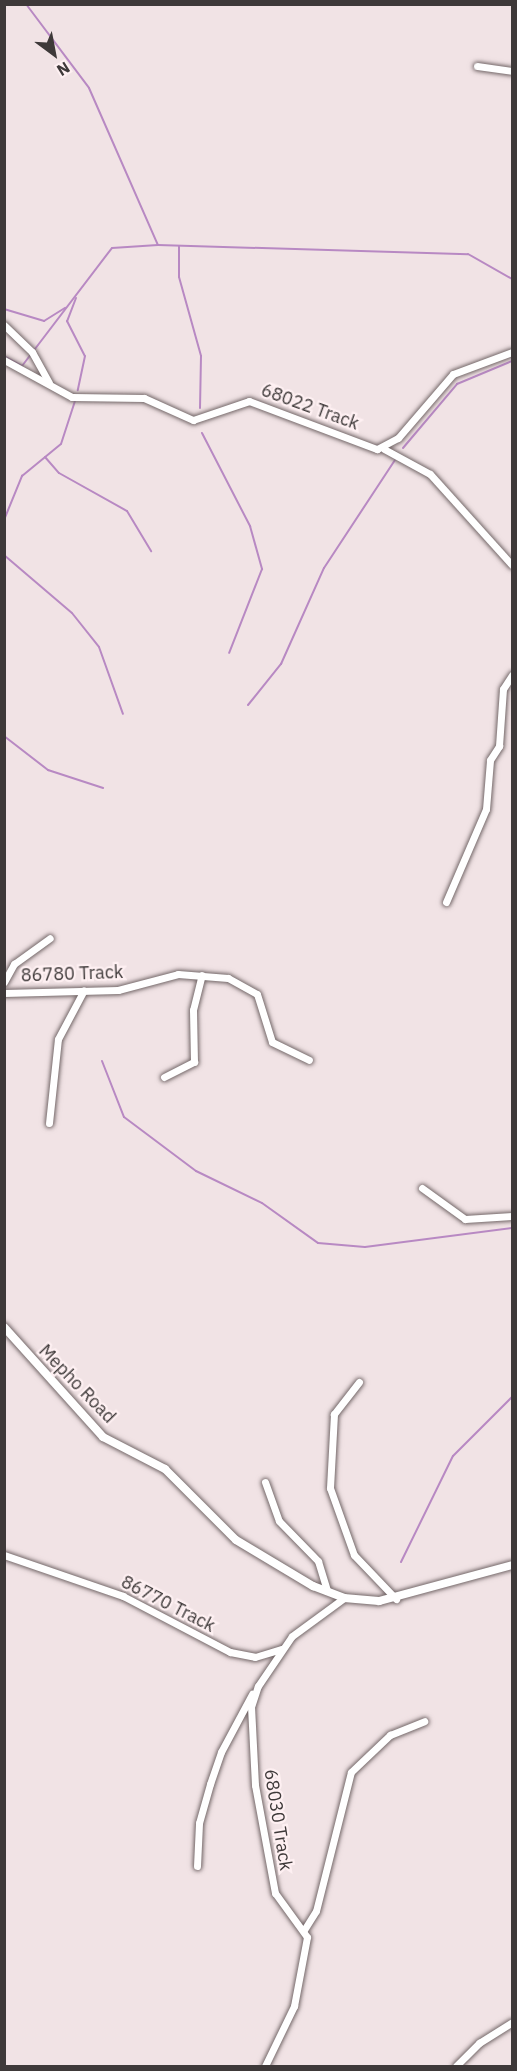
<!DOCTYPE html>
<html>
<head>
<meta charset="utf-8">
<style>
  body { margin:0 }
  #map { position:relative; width:517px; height:2071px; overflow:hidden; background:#f1e3e5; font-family:"IBM Plex Sans",sans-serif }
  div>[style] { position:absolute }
  .stream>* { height:2px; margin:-1px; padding:0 1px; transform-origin:1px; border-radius:1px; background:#b889c3 }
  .roads { filter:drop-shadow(0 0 2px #746869) drop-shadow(0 0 2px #746869) }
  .minor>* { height:7px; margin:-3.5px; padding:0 3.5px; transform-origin:3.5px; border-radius:3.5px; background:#fff }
  .tertiary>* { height:8px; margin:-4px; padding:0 4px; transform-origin:4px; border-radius:4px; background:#fff }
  span { translate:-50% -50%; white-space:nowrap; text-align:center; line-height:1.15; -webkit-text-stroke:4.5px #fef0f2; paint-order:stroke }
  .street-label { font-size:18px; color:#3e3939 }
  .frame { position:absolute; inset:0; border:6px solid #3e3939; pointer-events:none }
  .north { position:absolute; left:24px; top:24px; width:60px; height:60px; -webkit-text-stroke:4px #fef0f2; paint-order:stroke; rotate:148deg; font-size:16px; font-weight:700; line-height:24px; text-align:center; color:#3e3939 }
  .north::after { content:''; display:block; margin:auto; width:21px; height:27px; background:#3e3939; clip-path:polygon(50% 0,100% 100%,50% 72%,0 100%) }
</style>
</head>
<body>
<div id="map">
  <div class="stream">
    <div style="left:26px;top:4px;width:105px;rotate:53.1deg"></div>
    <div style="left:89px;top:88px;width:171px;rotate:66.3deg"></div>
    <div style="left:158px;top:245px;width:310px;rotate:1.7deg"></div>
    <div style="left:468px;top:254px;width:51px;rotate:29.6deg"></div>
    <div style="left:179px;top:246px;width:31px;rotate:90deg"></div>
    <div style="left:179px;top:277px;width:82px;rotate:74.4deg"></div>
    <div style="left:201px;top:356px;width:52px;rotate:91.1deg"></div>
    <div style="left:76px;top:298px;width:25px;rotate:111deg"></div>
    <div style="left:67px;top:321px;width:39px;rotate:63deg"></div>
    <div style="left:85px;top:356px;width:35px;rotate:102deg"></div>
    <div style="left:4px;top:309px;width:42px;rotate:16.7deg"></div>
    <div style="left:44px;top:321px;width:25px;rotate:-32deg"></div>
    <div style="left:4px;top:356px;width:21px;rotate:29deg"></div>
    <div style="left:22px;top:366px;width:148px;rotate:-52.7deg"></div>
    <div style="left:112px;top:248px;width:46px;rotate:-3.7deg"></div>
    <div style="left:202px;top:433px;width:105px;rotate:62.7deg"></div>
    <div style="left:250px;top:526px;width:45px;rotate:74.4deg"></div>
    <div style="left:262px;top:569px;width:90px;rotate:111.4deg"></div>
    <div style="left:403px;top:448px;width:84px;rotate:-49.8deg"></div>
    <div style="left:457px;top:384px;width:60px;rotate:-22.7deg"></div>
    <div style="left:45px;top:457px;width:21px;rotate:49deg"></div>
    <div style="left:59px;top:473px;width:78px;rotate:29.2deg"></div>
    <div style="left:127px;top:511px;width:47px;rotate:59deg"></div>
    <div style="left:4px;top:520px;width:48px;rotate:-67.8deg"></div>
    <div style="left:22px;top:476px;width:50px;rotate:-39.4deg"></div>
    <div style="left:61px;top:444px;width:45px;rotate:-72deg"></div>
    <div style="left:4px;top:555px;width:89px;rotate:40.5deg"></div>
    <div style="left:72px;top:613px;width:43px;rotate:51.5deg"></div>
    <div style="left:99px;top:647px;width:71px;rotate:70.3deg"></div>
    <div style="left:248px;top:705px;width:53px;rotate:-51.2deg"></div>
    <div style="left:281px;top:664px;width:105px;rotate:-65.9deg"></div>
    <div style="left:324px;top:568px;width:129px;rotate:-56.7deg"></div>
    <div style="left:4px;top:736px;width:56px;rotate:37.7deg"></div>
    <div style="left:48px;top:770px;width:58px;rotate:18.1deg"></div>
    <div style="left:102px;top:1061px;width:60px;rotate:68.6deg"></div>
    <div style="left:124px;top:1117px;width:90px;rotate:36.9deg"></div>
    <div style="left:196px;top:1171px;width:73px;rotate:25.9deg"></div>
    <div style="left:262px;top:1203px;width:69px;rotate:35.5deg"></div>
    <div style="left:318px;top:1243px;width:47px;rotate:4.9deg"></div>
    <div style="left:365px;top:1247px;width:148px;rotate:-7.4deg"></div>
    <div style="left:401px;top:1562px;width:118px;rotate:-63.9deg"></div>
    <div style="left:453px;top:1456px;width:83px;rotate:-45deg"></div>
  </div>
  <div class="roads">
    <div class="minor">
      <div style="left:477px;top:66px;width:35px;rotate:8deg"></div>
      <div style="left:4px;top:325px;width:39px;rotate:44deg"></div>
      <div style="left:32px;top:352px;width:35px;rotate:61deg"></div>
      <div style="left:4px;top:360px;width:77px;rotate:28.6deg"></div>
      <div style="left:72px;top:397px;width:72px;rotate:0.8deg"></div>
      <div style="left:144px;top:398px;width:54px;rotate:24.2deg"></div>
      <div style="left:193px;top:420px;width:59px;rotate:-18.7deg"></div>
      <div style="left:249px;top:401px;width:137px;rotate:20.6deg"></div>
      <div style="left:377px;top:449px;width:24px;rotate:-28deg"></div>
      <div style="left:398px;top:438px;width:84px;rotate:-49.3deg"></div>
      <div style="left:453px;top:374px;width:63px;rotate:-20.4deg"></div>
      <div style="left:384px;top:449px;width:52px;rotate:28.5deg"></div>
      <div style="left:430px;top:474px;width:122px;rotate:48deg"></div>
      <div style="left:446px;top:902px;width:101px;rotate:-66.7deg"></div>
      <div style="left:486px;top:809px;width:49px;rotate:-85.3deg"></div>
      <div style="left:490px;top:760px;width:17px;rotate:-57deg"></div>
      <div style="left:499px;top:746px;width:57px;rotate:-86deg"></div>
      <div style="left:503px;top:689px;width:17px;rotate:-57deg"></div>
      <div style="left:4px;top:982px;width:21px;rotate:-61deg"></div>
      <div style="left:14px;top:964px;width:44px;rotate:-35.8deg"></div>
      <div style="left:4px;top:993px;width:114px;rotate:-1.5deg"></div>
      <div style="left:118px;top:990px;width:62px;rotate:-14.9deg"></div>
      <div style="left:178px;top:974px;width:50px;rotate:4.6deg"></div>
      <div style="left:228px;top:978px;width:33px;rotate:29deg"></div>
      <div style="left:257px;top:994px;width:50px;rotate:72.6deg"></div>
      <div style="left:272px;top:1042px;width:41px;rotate:25.9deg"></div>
      <div style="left:164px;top:1077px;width:34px;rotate:-27deg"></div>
      <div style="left:194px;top:1062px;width:52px;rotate:-91.1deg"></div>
      <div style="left:193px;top:1010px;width:36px;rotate:-76deg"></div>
      <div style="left:49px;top:1123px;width:84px;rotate:-83.9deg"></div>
      <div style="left:58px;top:1039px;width:55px;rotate:-62deg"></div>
      <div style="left:422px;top:1188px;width:53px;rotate:35.8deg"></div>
      <div style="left:465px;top:1219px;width:47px;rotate:-3.7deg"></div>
      <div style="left:359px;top:1382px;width:41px;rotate:128deg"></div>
      <div style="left:334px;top:1414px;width:74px;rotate:93.1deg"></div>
      <div style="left:330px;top:1488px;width:71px;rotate:70.3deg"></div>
      <div style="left:354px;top:1555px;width:61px;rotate:46.3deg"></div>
      <div style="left:265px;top:1482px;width:41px;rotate:70.3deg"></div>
      <div style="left:279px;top:1521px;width:56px;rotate:45.7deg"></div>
      <div style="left:318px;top:1561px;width:31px;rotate:73deg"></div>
      <div style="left:4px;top:1555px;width:126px;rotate:19deg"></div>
      <div style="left:123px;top:1596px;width:121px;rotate:27.6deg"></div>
      <div style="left:230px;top:1652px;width:25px;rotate:11deg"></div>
      <div style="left:255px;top:1657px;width:28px;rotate:-17deg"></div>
      <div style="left:197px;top:1866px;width:43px;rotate:-87.3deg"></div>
      <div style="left:199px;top:1823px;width:41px;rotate:-74.2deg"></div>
      <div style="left:210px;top:1784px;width:34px;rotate:-71deg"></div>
      <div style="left:221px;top:1752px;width:66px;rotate:-61.9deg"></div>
      <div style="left:304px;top:1930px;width:22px;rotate:-58deg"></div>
      <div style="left:316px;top:1911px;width:143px;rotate:-75.9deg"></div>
      <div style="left:351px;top:1772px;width:54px;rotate:-43.5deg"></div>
      <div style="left:390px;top:1735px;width:37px;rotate:-22deg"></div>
      <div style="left:265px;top:2066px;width:67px;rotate:-64.2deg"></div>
      <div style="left:294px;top:2006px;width:70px;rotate:-79.3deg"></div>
      <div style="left:307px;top:1937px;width:54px;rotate:-126deg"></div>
      <div style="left:275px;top:1893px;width:110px;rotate:-100.5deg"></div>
      <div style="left:255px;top:1785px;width:78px;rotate:-92.9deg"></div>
      <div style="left:251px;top:1707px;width:22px;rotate:-72deg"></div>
      <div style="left:258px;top:1686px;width:60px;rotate:-55.8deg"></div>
      <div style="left:292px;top:1636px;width:64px;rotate:-36.2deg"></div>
      <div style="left:456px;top:2066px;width:33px;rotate:-45deg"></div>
      <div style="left:479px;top:2043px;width:39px;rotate:-32deg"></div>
    </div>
    <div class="tertiary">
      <div style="left:4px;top:1327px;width:148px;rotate:48deg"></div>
      <div style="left:103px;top:1437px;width:70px;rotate:27.3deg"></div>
      <div style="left:165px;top:1469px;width:100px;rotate:45deg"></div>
      <div style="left:236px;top:1540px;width:90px;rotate:30.9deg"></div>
      <div style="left:313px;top:1586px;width:33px;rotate:21deg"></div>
      <div style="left:344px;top:1598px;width:35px;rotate:5deg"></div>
      <div style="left:379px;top:1601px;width:138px;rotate:-15.1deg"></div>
    </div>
  </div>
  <div class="street-label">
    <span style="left:310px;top:407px;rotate:20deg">68022 Track</span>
    <span style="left:72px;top:974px;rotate:-2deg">86780 Track</span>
    <span style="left:77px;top:1384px;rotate:46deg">Mepho Road</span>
    <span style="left:168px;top:1604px;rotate:27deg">86770 Track</span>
    <span style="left:278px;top:1820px;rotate:81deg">68030 Track</span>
  </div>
  <div class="frame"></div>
  <div class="north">N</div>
</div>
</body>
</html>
